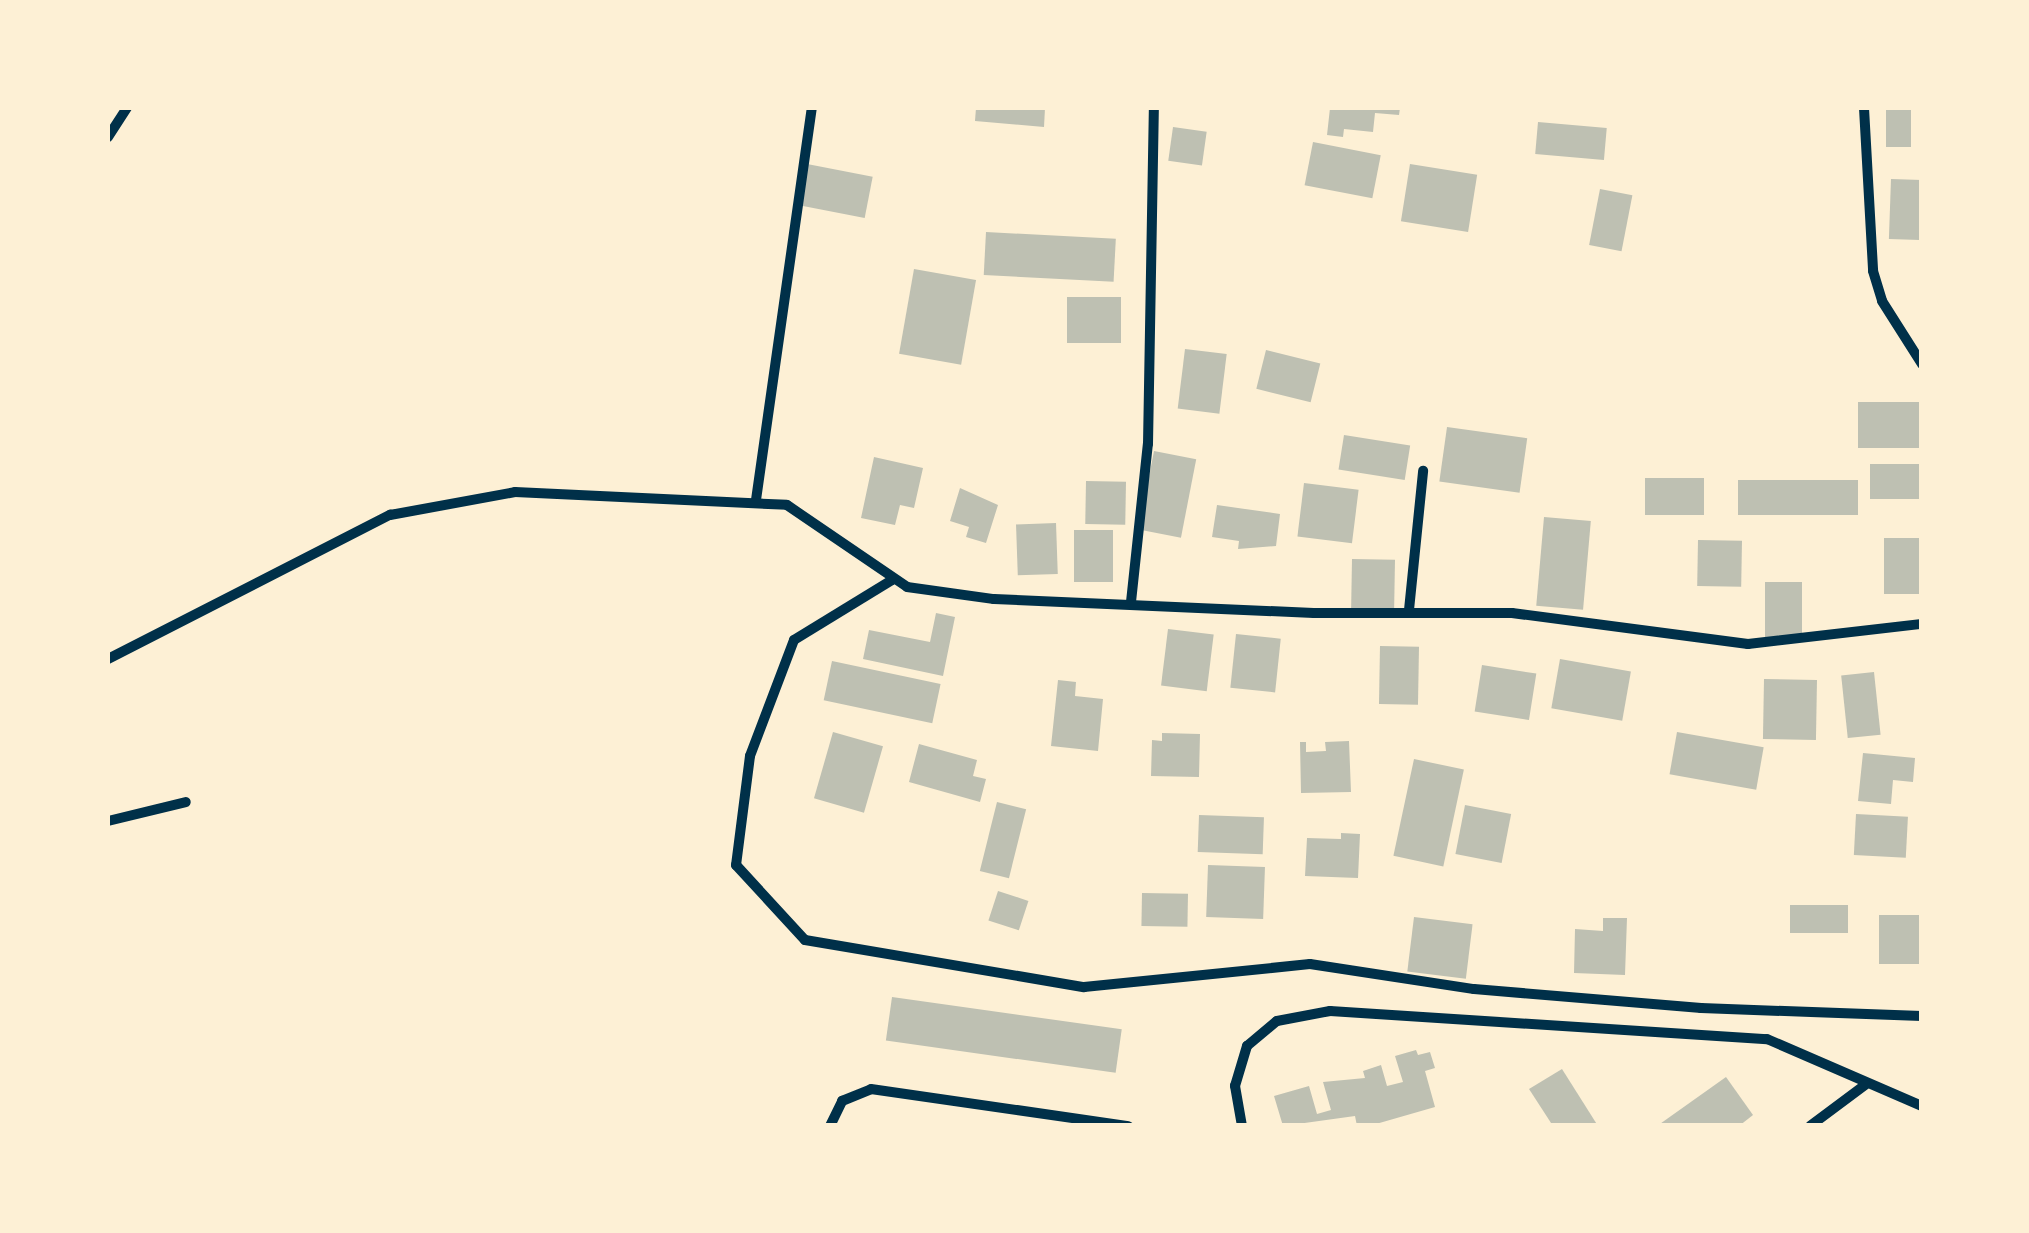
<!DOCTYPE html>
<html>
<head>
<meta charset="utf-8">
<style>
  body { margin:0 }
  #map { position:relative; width:2029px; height:1233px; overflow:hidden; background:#fdf0d5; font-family:Inter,sans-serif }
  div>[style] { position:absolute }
  .building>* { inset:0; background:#bec0b2; transform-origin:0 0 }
  .minor>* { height:10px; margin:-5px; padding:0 5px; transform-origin:5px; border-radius:5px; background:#003049 }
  span { translate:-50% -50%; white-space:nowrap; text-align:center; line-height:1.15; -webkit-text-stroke:9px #fdf0d5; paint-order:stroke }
  .frame { position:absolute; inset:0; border:110px solid #fdf0d5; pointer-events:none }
</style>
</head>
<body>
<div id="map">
  <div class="building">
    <div style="clip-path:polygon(976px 108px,1045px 108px,1044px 127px,975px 121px)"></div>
    <div style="clip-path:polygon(1330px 108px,1400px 108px,1399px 115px,1375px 113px,1373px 132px,1344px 129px,1343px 137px,1327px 135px)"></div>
    <div style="left:1886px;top:108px;width:25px;height:39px"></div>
    <div style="left:1538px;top:122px;width:69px;height:32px;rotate:5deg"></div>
    <div style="left:1173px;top:127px;width:34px;height:34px;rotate:8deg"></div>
    <div style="left:1313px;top:142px;width:69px;height:44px;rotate:11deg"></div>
    <div style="left:802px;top:163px;width:72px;height:42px;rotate:11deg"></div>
    <div style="left:1410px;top:164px;width:68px;height:58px;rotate:9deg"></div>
    <div style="left:1891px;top:179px;width:31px;height:60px;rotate:2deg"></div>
    <div style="left:1600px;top:189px;width:33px;height:57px;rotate:11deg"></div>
    <div style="left:986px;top:232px;width:130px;height:43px;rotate:3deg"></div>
    <div style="left:914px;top:269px;width:63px;height:86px;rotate:10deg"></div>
    <div style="left:1067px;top:297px;width:54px;height:46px"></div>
    <div style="left:1185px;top:349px;width:42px;height:60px;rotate:7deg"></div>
    <div style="left:1266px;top:350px;width:56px;height:40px;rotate:14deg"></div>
    <div style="left:1922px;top:402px;width:46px;height:64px;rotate:90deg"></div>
    <div style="left:1447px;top:427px;width:81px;height:55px;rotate:8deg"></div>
    <div style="left:1344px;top:435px;width:67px;height:35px;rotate:9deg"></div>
    <div style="left:1154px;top:451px;width:43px;height:80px;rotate:11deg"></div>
    <div style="clip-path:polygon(874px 457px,923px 468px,914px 508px,900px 505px,895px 525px,861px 518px)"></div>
    <div style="left:1922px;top:464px;width:35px;height:52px;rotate:90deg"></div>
    <div style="left:1645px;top:478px;width:59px;height:37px"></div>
    <div style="left:1738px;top:480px;width:120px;height:35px"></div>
    <div style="left:1086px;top:481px;width:40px;height:43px;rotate:1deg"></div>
    <div style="left:1304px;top:483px;width:55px;height:54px;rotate:7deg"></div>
    <div style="clip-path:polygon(960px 488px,998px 505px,986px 543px,966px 537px,969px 527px,950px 521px)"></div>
    <div style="clip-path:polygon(1217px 505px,1280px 514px,1276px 546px,1238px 549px,1239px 541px,1212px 537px)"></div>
    <div style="left:1544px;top:517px;width:47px;height:89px;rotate:5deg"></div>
    <div style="left:1056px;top:523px;width:51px;height:40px;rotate:88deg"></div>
    <div style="left:1074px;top:530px;width:39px;height:52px"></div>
    <div style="left:1922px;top:538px;width:56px;height:38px;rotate:90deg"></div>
    <div style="left:1698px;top:540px;width:44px;height:46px;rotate:1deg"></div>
    <div style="left:1352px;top:559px;width:43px;height:55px;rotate:1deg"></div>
    <div style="left:1765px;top:582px;width:37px;height:56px"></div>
    <div style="clip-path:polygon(936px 613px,955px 617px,943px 676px,863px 659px,869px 630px,930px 642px)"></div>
    <div style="left:1168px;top:629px;width:46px;height:57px;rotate:7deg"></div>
    <div style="left:1236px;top:634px;width:45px;height:54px;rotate:6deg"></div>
    <div style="left:1380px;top:646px;width:39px;height:58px;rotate:1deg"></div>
    <div style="left:1560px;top:659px;width:72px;height:50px;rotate:10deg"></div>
    <div style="left:832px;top:661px;width:111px;height:40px;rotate:12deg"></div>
    <div style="left:1482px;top:665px;width:55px;height:47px;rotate:9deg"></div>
    <div style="left:1874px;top:672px;width:63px;height:33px;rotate:84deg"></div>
    <div style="left:1764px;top:679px;width:53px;height:60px;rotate:1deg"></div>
    <div style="clip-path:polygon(1058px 680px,1076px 682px,1075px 696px,1103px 699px,1098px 751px,1051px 746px)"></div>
    <div style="left:833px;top:732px;width:52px;height:69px;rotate:16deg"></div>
    <div style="left:1677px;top:732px;width:88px;height:43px;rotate:10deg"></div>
    <div style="clip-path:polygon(1162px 733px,1200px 734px,1199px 777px,1151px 776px,1152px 740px,1162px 741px)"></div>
    <div style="clip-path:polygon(1349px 741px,1351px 792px,1301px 793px,1300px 742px,1306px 742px,1306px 752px,1326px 751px,1325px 742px)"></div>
    <div style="clip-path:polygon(919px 744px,977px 760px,973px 776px,986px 779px,980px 802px,909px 782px)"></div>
    <div style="clip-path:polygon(1863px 753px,1915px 758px,1913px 782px,1893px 780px,1891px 804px,1858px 801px)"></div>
    <div style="left:1414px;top:759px;width:51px;height:99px;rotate:12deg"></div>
    <div style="left:997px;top:802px;width:30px;height:71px;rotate:14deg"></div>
    <div style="left:1465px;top:805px;width:47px;height:50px;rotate:11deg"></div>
    <div style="left:1856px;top:814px;width:52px;height:41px;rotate:3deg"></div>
    <div style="left:1199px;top:815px;width:65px;height:37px;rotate:2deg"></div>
    <div style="clip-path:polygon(1341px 833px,1360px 834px,1358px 878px,1305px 876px,1307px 838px,1341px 839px)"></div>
    <div style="left:1208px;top:865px;width:57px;height:52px;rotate:2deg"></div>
    <div style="left:998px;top:891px;width:32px;height:31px;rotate:18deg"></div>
    <div style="left:1142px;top:893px;width:46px;height:33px;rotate:1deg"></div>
    <div style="left:1848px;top:905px;width:28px;height:58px;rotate:90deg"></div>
    <div style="left:1879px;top:915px;width:43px;height:49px"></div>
    <div style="left:1414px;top:917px;width:59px;height:55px;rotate:7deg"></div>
    <div style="clip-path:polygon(1603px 918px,1627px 918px,1625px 975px,1574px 973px,1575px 929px,1603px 931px)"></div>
    <div style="left:892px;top:997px;width:232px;height:44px;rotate:8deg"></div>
    <div style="clip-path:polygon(1416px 1050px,1418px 1055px,1430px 1052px,1435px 1068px,1425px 1071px,1435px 1107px,1369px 1126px,1357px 1126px,1355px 1116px,1283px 1126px,1274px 1096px,1309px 1086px,1317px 1114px,1331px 1110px,1323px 1082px,1365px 1078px,1363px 1071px,1381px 1065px,1387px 1086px,1403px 1082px,1395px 1056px)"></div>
    <div style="clip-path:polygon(1562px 1069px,1598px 1126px,1553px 1126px,1529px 1089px)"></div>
    <div style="clip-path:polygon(1726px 1077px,1753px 1115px,1739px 1126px,1657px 1126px)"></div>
  </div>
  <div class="minor">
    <div style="left:1864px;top:108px;width:163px;rotate:86.8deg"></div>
    <div style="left:1873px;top:271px;width:31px;rotate:73deg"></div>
    <div style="left:1882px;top:301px;width:75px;rotate:57.6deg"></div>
    <div style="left:108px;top:137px;width:35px;rotate:-57deg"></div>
    <div style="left:756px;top:500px;width:396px;rotate:-81.9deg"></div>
    <div style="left:892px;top:580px;width:115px;rotate:148.5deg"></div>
    <div style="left:794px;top:640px;width:124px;rotate:110.8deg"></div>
    <div style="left:750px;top:756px;width:110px;rotate:97.3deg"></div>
    <div style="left:736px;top:865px;width:102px;rotate:47.4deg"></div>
    <div style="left:805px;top:940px;width:283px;rotate:9.6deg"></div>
    <div style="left:1084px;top:987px;width:227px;rotate:-5.8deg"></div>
    <div style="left:1310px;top:964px;width:166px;rotate:8.7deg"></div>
    <div style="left:1474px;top:989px;width:228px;rotate:4.8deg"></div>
    <div style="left:1701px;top:1008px;width:221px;rotate:2.1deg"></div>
    <div style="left:1131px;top:602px;width:159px;rotate:-83.9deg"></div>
    <div style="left:1148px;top:444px;width:336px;rotate:-89deg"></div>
    <div style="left:1409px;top:610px;width:140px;rotate:-84.2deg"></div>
    <div style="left:108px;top:659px;width:317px;rotate:-27.1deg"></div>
    <div style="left:390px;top:515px;width:127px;rotate:-10.4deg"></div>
    <div style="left:515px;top:492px;width:272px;rotate:2.7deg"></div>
    <div style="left:787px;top:505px;width:145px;rotate:34.3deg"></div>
    <div style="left:907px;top:587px;width:88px;rotate:7.9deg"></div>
    <div style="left:994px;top:599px;width:320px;rotate:2.5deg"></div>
    <div style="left:1314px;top:613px;width:198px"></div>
    <div style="left:1512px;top:613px;width:238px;rotate:7.5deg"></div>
    <div style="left:1748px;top:644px;width:175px;rotate:-6.6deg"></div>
    <div style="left:108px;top:821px;width:80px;rotate:-13.7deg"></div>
    <div style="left:830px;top:1126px;width:28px;rotate:-64deg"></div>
    <div style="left:842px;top:1101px;width:31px;rotate:-22deg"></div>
    <div style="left:871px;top:1089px;width:260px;rotate:8.2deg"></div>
    <div style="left:1242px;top:1126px;width:41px;rotate:-99.9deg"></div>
    <div style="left:1235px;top:1086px;width:42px;rotate:-73.3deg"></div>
    <div style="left:1247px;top:1046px;width:39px;rotate:-40deg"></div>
    <div style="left:1277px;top:1021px;width:54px;rotate:-10.7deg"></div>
    <div style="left:1330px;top:1011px;width:438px;rotate:3.7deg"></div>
    <div style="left:1767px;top:1039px;width:169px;rotate:23.4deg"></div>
    <div style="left:1810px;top:1126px;width:69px;rotate:-36.7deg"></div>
  </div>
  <div class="frame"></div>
</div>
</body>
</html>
